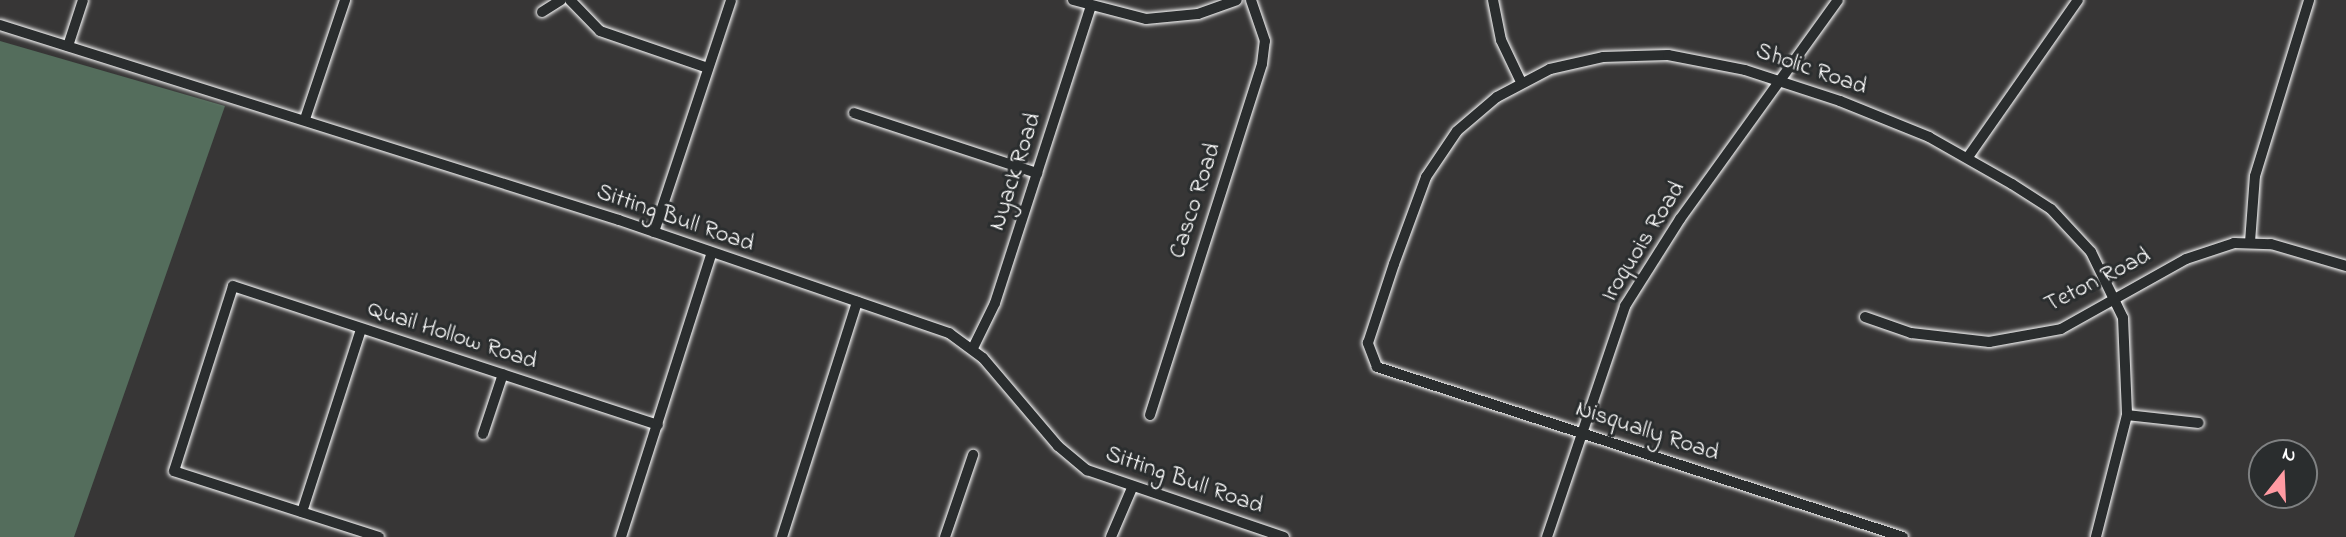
<!DOCTYPE html>
<html>
<head>
<meta charset="utf-8">
<style>
  body { margin:0 }
  #map { position:relative; width:2346px; height:537px; overflow:hidden; background:#373636; font-family:"Indie Flower",sans-serif }
  div>[style] { position:absolute }
  .green>* { inset:0; background:#546d5c }
  .roads { filter:drop-shadow(0 0 2px #fff) drop-shadow(0 0 2px #fff) }
  .minor>* { height:10px; margin:-5px; padding:0 5px; transform-origin:5px; border-radius:5px; background:#2a2d2e }
  span { translate:-50% -50%; white-space:nowrap; text-align:center; line-height:1.15; -webkit-text-stroke:6px #2a2d2e; paint-order:stroke }
  .street-label { font-size:24px; color:#fff }
  .north { position:absolute; left:2248px; top:439px; width:70px; height:70px; box-sizing:border-box; background:#2a2d2e; border:2px solid #7f8182; border-radius:50%; rotate:18deg; font-size:19px; font-weight:700; line-height:28px; text-align:center; color:#fff }
  .north::after { content:''; display:block; margin:auto; width:24px; height:32px; background:#ff9aa2; clip-path:polygon(50% 0,100% 100%,50% 72%,0 100%) }
</style>
</head>
<body>
<div id="map">
  <div class="green">
    <div style="clip-path:polygon(0 41px,225px 106px,74px 537px,0 537px)"></div>
  </div>
  <div class="roads">
    <div class="minor">
      <div style="left:570px;top:0;width:43px;rotate:45.9deg"></div>
      <div style="left:600px;top:31px;width:114px;rotate:18.9deg"></div>
      <div style="left:1073px;top:0;width:75px;rotate:14.6deg"></div>
      <div style="left:1146px;top:19px;width:52px;rotate:-5.5deg"></div>
      <div style="left:1198px;top:14px;width:41px;rotate:-19.7deg"></div>
      <div style="left:1493px;top:0;width:41px;rotate:78.7deg"></div>
      <div style="left:1501px;top:40px;width:47px;rotate:64.5deg"></div>
      <div style="left:542px;top:12px;width:22px;rotate:-32deg"></div>
      <div style="left:0;top:25px;width:649px;rotate:17.49deg"></div>
      <div style="left:619px;top:220px;width:349px;rotate:18.9deg"></div>
      <div style="left:949px;top:333px;width:42px;rotate:36.3deg"></div>
      <div style="left:983px;top:358px;width:116px;rotate:49.6deg"></div>
      <div style="left:1058px;top:446px;width:38px;rotate:40deg"></div>
      <div style="left:1087px;top:470px;width:208px;rotate:18.8deg"></div>
      <div style="left:68px;top:46px;width:48px;rotate:-71.9deg"></div>
      <div style="left:854px;top:113px;width:193px;rotate:18.2deg"></div>
      <div style="left:305px;top:119px;width:126px;rotate:-71.4deg"></div>
      <div style="left:1968px;top:157px;width:192px;rotate:-55deg"></div>
      <div style="left:654px;top:232px;width:244px;rotate:-71.6deg"></div>
      <div style="left:2250px;top:242px;width:66px;rotate:-85.7deg"></div>
      <div style="left:2255px;top:176px;width:184px;rotate:-72.9deg"></div>
      <div style="left:1865px;top:317px;width:49px;rotate:19.2deg"></div>
      <div style="left:1911px;top:333px;width:79px;rotate:6.6deg"></div>
      <div style="left:1989px;top:342px;width:73px;rotate:-10.2deg"></div>
      <div style="left:2061px;top:329px;width:143px;rotate:-29.2deg"></div>
      <div style="left:2186px;top:259px;width:51px;rotate:-18.4deg"></div>
      <div style="left:2234px;top:243px;width:37px;rotate:2deg"></div>
      <div style="left:2271px;top:244px;width:78px;rotate:16.3deg"></div>
      <div style="left:973px;top:348px;width:50px;rotate:-63.9deg"></div>
      <div style="left:995px;top:303px;width:312px;rotate:-72.1deg"></div>
      <div style="left:1150px;top:415px;width:368px;rotate:-72.3deg"></div>
      <div style="left:1262px;top:64px;width:23px;rotate:-83deg"></div>
      <div style="left:1265px;top:41px;width:43px;rotate:-108.9deg"></div>
      <div style="left:2127px;top:415px;width:72px;rotate:6.3deg"></div>
      <div style="left:483px;top:434px;width:63px;rotate:-71.6deg"></div>
      <div style="left:302px;top:512px;width:192px;rotate:-72.1deg"></div>
      <div style="left:379px;top:537px;width:215px;rotate:-162.2deg"></div>
      <div style="left:174px;top:471px;width:194px;rotate:-72.3deg"></div>
      <div style="left:233px;top:286px;width:447px;rotate:18.1deg"></div>
      <div style="left:621px;top:537px;width:296px;rotate:-72.3deg"></div>
      <div style="left:782px;top:537px;width:247px;rotate:-72.3deg"></div>
      <div style="left:945px;top:537px;width:87px;rotate:-71.1deg"></div>
      <div style="left:1111px;top:537px;width:53px;rotate:-66.8deg"></div>
      <div style="left:1547px;top:537px;width:244px;rotate:-71.3deg"></div>
      <div style="left:1625px;top:306px;width:103px;rotate:-57.7deg"></div>
      <div style="left:1680px;top:219px;width:270px;rotate:-54.2deg"></div>
      <div style="left:1903px;top:537px;width:553px;rotate:-162.09deg"></div>
      <div style="left:1377px;top:367px;width:26px;rotate:-111deg"></div>
      <div style="left:1368px;top:343px;width:83px;rotate:-71.8deg"></div>
      <div style="left:1394px;top:264px;width:93px;rotate:-69.8deg"></div>
      <div style="left:1426px;top:177px;width:55px;rotate:-56deg"></div>
      <div style="left:1457px;top:131px;width:52px;rotate:-40.4deg"></div>
      <div style="left:1497px;top:97px;width:60px;rotate:-27.8deg"></div>
      <div style="left:1550px;top:69px;width:54px;rotate:-12.8deg"></div>
      <div style="left:1603px;top:57px;width:65px;rotate:-1.8deg"></div>
      <div style="left:1668px;top:55px;width:78px;rotate:11deg"></div>
      <div style="left:1745px;top:70px;width:100px;rotate:18.1deg"></div>
      <div style="left:1840px;top:101px;width:96px;rotate:22deg"></div>
      <div style="left:1929px;top:137px;width:95px;rotate:29.5deg"></div>
      <div style="left:2012px;top:184px;width:46px;rotate:32.7deg"></div>
      <div style="left:2051px;top:209px;width:59px;rotate:47.1deg"></div>
      <div style="left:2091px;top:252px;width:73px;rotate:64.1deg"></div>
      <div style="left:2123px;top:318px;width:97px;rotate:87.6deg"></div>
      <div style="left:2127px;top:415px;width:126px;rotate:104.3deg"></div>
    </div>
  </div>
  <div class="street-label">
    <span style="left:1811px;top:70px;rotate:19deg">Sholic Road</span>
    <span style="left:1016px;top:172px;rotate:-72deg">Nyack Road</span>
    <span style="left:1196px;top:201px;rotate:-72deg">Casco Road</span>
    <span style="left:675px;top:219px;rotate:19deg">Sitting Bull Road</span>
    <span style="left:1644px;top:242px;rotate:-58deg">Iroquois Road</span>
    <span style="left:2098px;top:281px;rotate:-27deg">Teton Road</span>
    <span style="left:452px;top:336px;rotate:18deg">Quail Hollow Road</span>
    <span style="left:1647px;top:432px;rotate:18deg">Nisqually Road</span>
    <span style="left:1184px;top:481px;rotate:19deg">Sitting Bull Road</span>
  </div>
  <div class="north">N</div>
</div>
</body>
</html>
